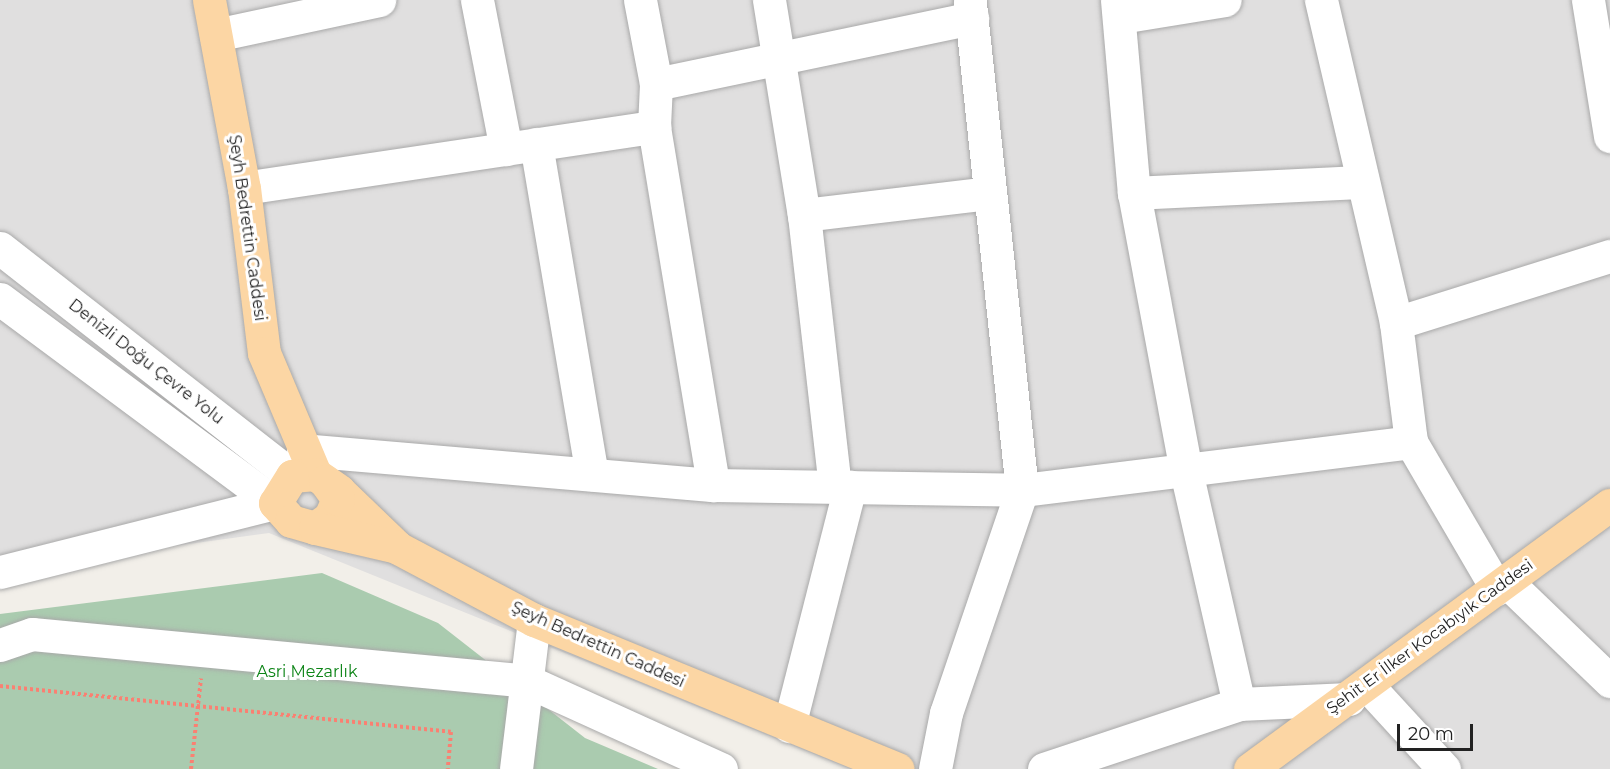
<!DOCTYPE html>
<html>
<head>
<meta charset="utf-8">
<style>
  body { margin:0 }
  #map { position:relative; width:1610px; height:769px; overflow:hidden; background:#f2efe9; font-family:Montserrat,sans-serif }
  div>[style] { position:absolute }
  .residential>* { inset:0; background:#e0dfdf }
  .cemetery>* { inset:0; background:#aacbaf }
  .path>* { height:4px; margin-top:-2px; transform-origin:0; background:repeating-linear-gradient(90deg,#fa8072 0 3px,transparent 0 6px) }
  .roads { filter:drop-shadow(0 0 2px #a9a9a9) drop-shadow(0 0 2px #a9a9a9) }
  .minor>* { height:33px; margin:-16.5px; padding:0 16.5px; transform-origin:16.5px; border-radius:16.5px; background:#fff }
  .major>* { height:33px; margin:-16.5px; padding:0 16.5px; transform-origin:16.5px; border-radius:16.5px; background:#fcd6a4 }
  span { translate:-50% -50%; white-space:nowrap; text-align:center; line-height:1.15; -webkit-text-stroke:6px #fff; paint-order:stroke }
  .street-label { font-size:16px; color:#222 }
  .park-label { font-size:16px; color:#0c8416 }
  .scale { position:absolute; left:1397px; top:724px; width:76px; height:27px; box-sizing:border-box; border:3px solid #222; border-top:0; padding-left:8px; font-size:18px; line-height:21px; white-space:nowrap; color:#222; -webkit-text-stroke:4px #fff; paint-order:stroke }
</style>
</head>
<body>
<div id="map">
  <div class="residential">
    <div style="clip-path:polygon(0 0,1610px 0,1610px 769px,851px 769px,269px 533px,0 570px)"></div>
  </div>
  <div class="cemetery">
    <div style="clip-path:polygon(322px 573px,438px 623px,585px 738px,658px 769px,0 769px,0 614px)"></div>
  </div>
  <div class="path">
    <div style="left:0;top:686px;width:453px;rotate:5.8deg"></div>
    <div style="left:451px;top:732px;width:37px;rotate:95deg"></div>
    <div style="left:191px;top:769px;width:91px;rotate:-83.7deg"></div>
  </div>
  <div class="roads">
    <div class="minor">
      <div style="left:477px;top:0;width:152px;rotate:79deg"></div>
      <div style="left:640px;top:0;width:86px;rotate:79.2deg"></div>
      <div style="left:656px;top:84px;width:43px;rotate:92.7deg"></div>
      <div style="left:654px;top:127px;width:363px;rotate:80.6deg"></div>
      <div style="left:769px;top:0;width:218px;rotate:80.8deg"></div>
      <div style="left:804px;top:215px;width:272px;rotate:83.5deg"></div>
      <div style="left:1117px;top:0;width:194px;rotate:85deg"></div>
      <div style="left:1134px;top:193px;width:283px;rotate:79.4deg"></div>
      <div style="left:1186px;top:471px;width:239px;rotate:77.2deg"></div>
      <div style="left:1321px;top:0;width:332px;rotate:76.9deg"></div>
      <div style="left:1396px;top:323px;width:120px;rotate:82.8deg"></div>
      <div style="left:1411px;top:442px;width:170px;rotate:59.7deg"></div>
      <div style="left:1588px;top:0;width:138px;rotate:80.8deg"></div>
      <div style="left:1120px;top:17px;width:106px;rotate:-9.2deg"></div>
      <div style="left:216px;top:35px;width:167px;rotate:-12.1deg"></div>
      <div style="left:656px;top:84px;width:323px;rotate:-11.8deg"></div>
      <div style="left:536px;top:144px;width:335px;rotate:80.4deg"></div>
      <div style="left:244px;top:188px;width:415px;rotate:-8.5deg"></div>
      <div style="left:1134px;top:193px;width:225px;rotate:-2.8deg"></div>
      <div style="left:804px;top:215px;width:186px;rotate:-6.8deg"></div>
      <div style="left:0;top:248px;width:370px;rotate:38deg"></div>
      <div style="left:0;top:299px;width:342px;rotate:36.6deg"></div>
      <div style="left:1396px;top:323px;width:224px;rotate:-17.4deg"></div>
      <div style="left:303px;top:450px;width:411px;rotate:4.9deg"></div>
      <div style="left:713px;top:485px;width:309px;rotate:0.9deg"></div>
      <div style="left:1022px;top:490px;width:392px;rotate:-7deg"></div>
      <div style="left:0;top:572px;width:284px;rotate:-14.1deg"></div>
      <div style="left:1507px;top:582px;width:143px;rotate:43.9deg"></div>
      <div style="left:0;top:645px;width:34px;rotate:-19deg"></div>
      <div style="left:32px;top:634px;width:497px;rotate:5.4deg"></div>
      <div style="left:527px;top:681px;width:213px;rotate:24.4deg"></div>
      <div style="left:1367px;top:685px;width:114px;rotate:47.5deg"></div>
      <div style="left:789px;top:726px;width:247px;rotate:-75.7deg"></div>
      <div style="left:516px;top:769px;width:150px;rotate:-83.1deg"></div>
      <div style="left:935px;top:769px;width:57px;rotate:-78.9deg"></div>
      <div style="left:946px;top:713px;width:236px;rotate:-71.2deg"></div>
      <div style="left:1022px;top:490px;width:493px;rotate:-96.1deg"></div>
      <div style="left:1044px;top:769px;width:206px;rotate:-18.4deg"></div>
      <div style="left:1239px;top:704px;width:110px;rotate:-2.6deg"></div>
    </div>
    <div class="major">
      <div style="left:209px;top:0;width:191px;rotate:79.5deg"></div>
      <div style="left:244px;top:188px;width:166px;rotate:83.1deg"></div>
      <div style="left:264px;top:353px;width:131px;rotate:67.1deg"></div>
      <div style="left:315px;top:474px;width:29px;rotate:35deg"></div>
      <div style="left:339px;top:491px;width:82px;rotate:44deg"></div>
      <div style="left:398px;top:548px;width:154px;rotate:27.9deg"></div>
      <div style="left:534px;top:620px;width:393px;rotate:22.3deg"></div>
      <div style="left:315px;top:474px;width:23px;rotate:175deg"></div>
      <div style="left:292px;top:476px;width:32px;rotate:122deg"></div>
      <div style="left:275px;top:503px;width:24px;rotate:48deg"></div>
      <div style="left:291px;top:521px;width:25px;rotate:16deg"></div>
      <div style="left:315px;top:528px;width:19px;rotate:-36deg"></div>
      <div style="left:330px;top:517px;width:20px;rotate:-66deg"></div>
      <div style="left:338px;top:499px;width:22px;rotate:-126deg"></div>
      <div style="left:315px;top:528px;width:84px;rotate:13deg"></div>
      <div style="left:1250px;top:769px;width:446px;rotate:-36.3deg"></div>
    </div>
  </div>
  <div class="street-label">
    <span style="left:247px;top:228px;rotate:82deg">Şeyh Bedrettin Caddesi</span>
    <span style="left:146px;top:362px;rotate:38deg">Denizli Doğu Çevre Yolu</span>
    <span style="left:1430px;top:637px;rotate:-36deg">Şehit Er İlker Kocabıyık Caddesi</span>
    <span style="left:598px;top:645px;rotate:24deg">Şeyh Bedrettin Caddesi</span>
  </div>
  <div class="park-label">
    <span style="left:307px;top:672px">Asri Mezarlık</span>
  </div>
  <div class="scale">20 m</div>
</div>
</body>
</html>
